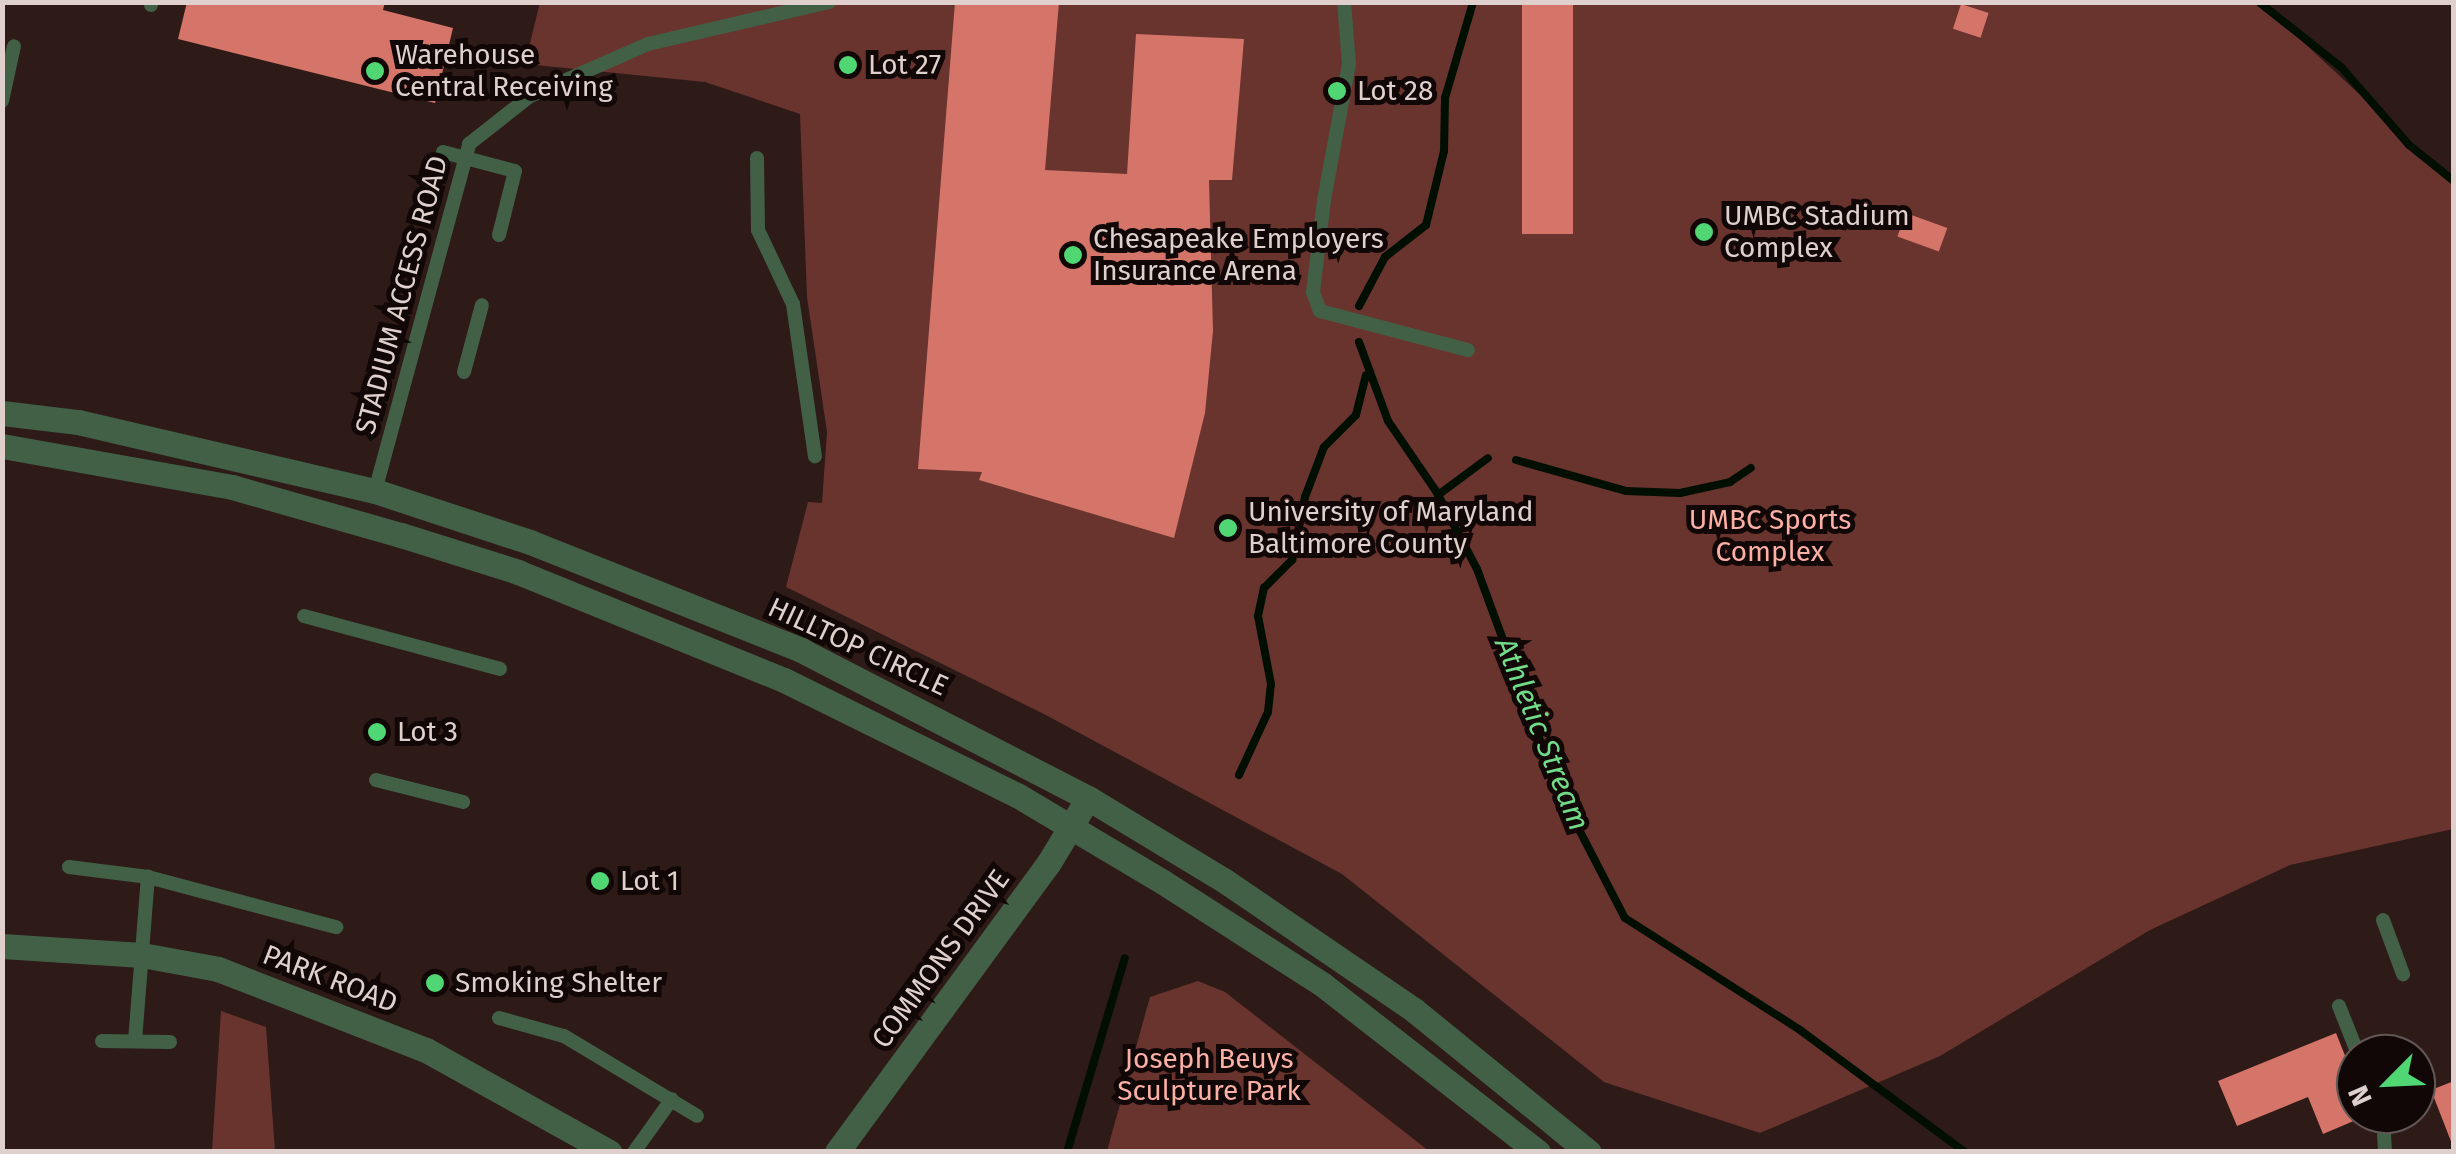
<!DOCTYPE html>
<html>
<head>
<meta charset="utf-8">
<style>
  body { margin:0 }
  #map { position:relative; width:2456px; height:1154px; overflow:hidden; background:#2e1a17; font-family:"Fira Sans",sans-serif }
  div>[style] { position:absolute }
  .green>* { inset:0; background:#6a342e }
  .stream>* { height:8px; margin:-4px; padding:0 4px; transform-origin:4px; border-radius:4px; background:#000f01 }
  .building>* { inset:0; background:#d5756a; transform-origin:0 0 }
  .service>* { height:14px; margin:-7px; padding:0 7px; transform-origin:7px; border-radius:7px; background:#416046 }
  .minor>* { height:25px; margin:-12.5px; padding:0 12.5px; transform-origin:12.5px; border-radius:12.5px; background:#416046 }
  .tertiary>* { height:25px; margin:-12.5px; padding:0 12.5px; transform-origin:12.5px; border-radius:12.5px; background:#416046 }
  .dots>* { width:28px; height:28px; translate:-50% -50%; box-sizing:border-box; border:5px solid #100706; border-radius:50% }
  span { translate:-50% -50%; white-space:nowrap; text-align:center; line-height:1.15; -webkit-text-stroke:10px #100706; paint-order:stroke }
  .poi-label { font-size:28px; color:#dfd0ce }
  .left { translate:0 -50%; text-align:left }
  .street-label { font-size:28px; color:#dfd0ce }
  .park-label { font-size:28px; color:#fcafa5 }
  .water-label { font-size:30px; color:#71db88; font-style:italic }
  .frame { position:absolute; inset:0; border:5px solid #dfd0ce; pointer-events:none }
  .north { position:absolute; left:2336px; top:1034px; width:100px; height:100px; box-sizing:border-box; background:#100706; border:2px solid #635756; border-radius:50%; rotate:246deg; font-size:28px; font-weight:700; line-height:40px; text-align:center; color:#dfd0ce }
  .north::after { content:''; display:block; margin:auto; width:35px; height:45px; background:#51d674; clip-path:polygon(50% 0,100% 100%,50% 72%,0 100%) }
</style>
</head>
<body>
<div id="map">
  <div class="green">
    <div style="clip-path:polygon(540px 2px,2261px 3px,2453px 181px,2453px 829px,2290px 865px,2150px 930px,1940px 1056px,1760px 1133px,1604px 1082px,1342px 874px,1044px 714px,786px 587px,808px 502px,822px 503px,827px 432px,807px 297px,800px 114px,705px 82px,525px 64px)"></div>
    <div style="clip-path:polygon(1198px 981px,1225px 992px,1429px 1151px,1107px 1151px,1150px 997px)"></div>
    <div style="clip-path:polygon(221px 1011px,266px 1027px,275px 1151px,212px 1151px)"></div>
  </div>
  <div class="stream">
    <div style="left:2259px;top:2px;width:106px;rotate:38.5deg"></div>
    <div style="left:2342px;top:68px;width:102px;rotate:49deg"></div>
    <div style="left:2409px;top:145px;width:58px;rotate:38.7deg"></div>
    <div style="left:1359px;top:306px;width:55px;rotate:-62deg"></div>
    <div style="left:1385px;top:257px;width:52px;rotate:-38deg"></div>
    <div style="left:1426px;top:225px;width:76px;rotate:-76.3deg"></div>
    <div style="left:1444px;top:151px;width:53px;rotate:-88.9deg"></div>
    <div style="left:1445px;top:98px;width:100px;rotate:-73.7deg"></div>
    <div style="left:1359px;top:342px;width:84px;rotate:69.8deg"></div>
    <div style="left:1388px;top:421px;width:85px;rotate:55.6deg"></div>
    <div style="left:1436px;top:491px;width:88px;rotate:62.3deg"></div>
    <div style="left:1477px;top:569px;width:234px;rotate:69.8deg"></div>
    <div style="left:1558px;top:789px;width:145px;rotate:62.6deg"></div>
    <div style="left:1625px;top:918px;width:208px;rotate:32.6deg"></div>
    <div style="left:1800px;top:1030px;width:205px;rotate:36.5deg"></div>
    <div style="left:1516px;top:460px;width:114px;rotate:15.7deg"></div>
    <div style="left:1626px;top:491px;width:54px;rotate:2.1deg"></div>
    <div style="left:1680px;top:493px;width:51px;rotate:-12.4deg"></div>
    <div style="left:1730px;top:482px;width:25px;rotate:-34deg"></div>
    <div style="left:1438px;top:495px;width:62px;rotate:-36.5deg"></div>
    <div style="left:1239px;top:775px;width:69px;rotate:-65.3deg"></div>
    <div style="left:1268px;top:712px;width:28px;rotate:-84deg"></div>
    <div style="left:1271px;top:684px;width:69px;rotate:-100.8deg"></div>
    <div style="left:1258px;top:616px;width:29px;rotate:-78deg"></div>
    <div style="left:1264px;top:588px;width:40px;rotate:-45deg"></div>
    <div style="left:1292px;top:560px;width:64px;rotate:-78.3deg"></div>
    <div style="left:1305px;top:497px;width:53px;rotate:-69.2deg"></div>
    <div style="left:1324px;top:447px;width:45px;rotate:-45deg"></div>
    <div style="left:1356px;top:415px;width:41px;rotate:-76deg"></div>
    <div style="left:1067px;top:1152px;width:202px;rotate:-73.4deg"></div>
  </div>
  <div class="building">
    <div style="clip-path:polygon(187px 2px,385px 2px,383px 10px,453px 28px,435px 103px,178px 39px)"></div>
    <div style="clip-path:polygon(955px 2px,1059px 2px,1045px 170px,1127px 174px,1136px 34px,1244px 39px,1232px 180px,1209px 180px,1213px 331px,1205px 413px,1174px 538px,979px 480px,982px 472px,918px 469px)"></div>
    <div style="left:1522px;top:2px;width:51px;height:232px"></div>
    <div style="left:1961px;top:4px;width:29px;height:26px;rotate:18deg"></div>
    <div style="left:1906px;top:213px;width:44px;height:25px;rotate:20deg"></div>
    <div style="clip-path:polygon(2336px 1033px,2356px 1083px,2356px 1120px,2323px 1134px,2308px 1097px,2237px 1126px,2218px 1081px)"></div>
    <div style="clip-path:polygon(2454px 1081px,2454px 1144px,2452px 1144px,2431px 1090px)"></div>
  </div>
  <div class="service">
    <div style="left:1344px;top:2px;width:62px;rotate:85.4deg"></div>
    <div style="left:1349px;top:64px;width:138px;rotate:100.4deg"></div>
    <div style="left:1324px;top:200px;width:93px;rotate:96.8deg"></div>
    <div style="left:1313px;top:292px;width:20px;rotate:70deg"></div>
    <div style="left:1320px;top:311px;width:153px;rotate:14.8deg"></div>
    <div style="left:151px;top:5px;width:3px;rotate:-90deg"></div>
    <div style="left:2px;top:101px;width:56px;rotate:-77.7deg"></div>
    <div style="left:443px;top:152px;width:74px;rotate:14.8deg"></div>
    <div style="left:515px;top:171px;width:66px;rotate:104deg"></div>
    <div style="left:757px;top:158px;width:72px;rotate:89.2deg"></div>
    <div style="left:758px;top:230px;width:82px;rotate:64.7deg"></div>
    <div style="left:793px;top:304px;width:154px;rotate:81.8deg"></div>
    <div style="left:464px;top:372px;width:69px;rotate:-75deg"></div>
    <div style="left:375px;top:491px;width:360px;rotate:-74.8deg"></div>
    <div style="left:469px;top:144px;width:78px;rotate:-38.2deg"></div>
    <div style="left:530px;top:96px;width:129px;rotate:-23.8deg"></div>
    <div style="left:648px;top:44px;width:186px;rotate:-13.1deg"></div>
    <div style="left:304px;top:616px;width:203px;rotate:15.1deg"></div>
    <div style="left:376px;top:780px;width:90px;rotate:14.2deg"></div>
    <div style="left:69px;top:867px;width:80px;rotate:7.2deg"></div>
    <div style="left:148px;top:877px;width:195px;rotate:14.9deg"></div>
    <div style="left:2383px;top:920px;width:58px;rotate:69.7deg"></div>
    <div style="left:2339px;top:1006px;width:52px;rotate:68.4deg"></div>
    <div style="left:499px;top:1018px;width:67px;rotate:15.5deg"></div>
    <div style="left:564px;top:1036px;width:155px;rotate:31deg"></div>
    <div style="left:102px;top:1041px;width:68px;rotate:0.8deg"></div>
    <div style="left:135px;top:1041px;width:165px;rotate:-85.5deg"></div>
    <div style="left:2383px;top:1114px;width:36px;rotate:87deg"></div>
    <div style="left:634px;top:1152px;width:65px;rotate:-54.4deg"></div>
  </div>
  <div class="minor">
    <div style="left:2px;top:946px;width:140px;rotate:3.7deg"></div>
    <div style="left:142px;top:955px;width:77px;rotate:10.4deg"></div>
    <div style="left:218px;top:969px;width:223px;rotate:21.3deg"></div>
    <div style="left:426px;top:1050px;width:210px;rotate:29.1deg"></div>
    <div style="left:837px;top:1152px;width:357px;rotate:-53.8deg"></div>
    <div style="left:1048px;top:864px;width:77px;rotate:-58.8deg"></div>
  </div>
  <div class="tertiary">
    <div style="left:2px;top:413px;width:77px;rotate:6.8deg"></div>
    <div style="left:78px;top:422px;width:305px;rotate:13.1deg"></div>
    <div style="left:375px;top:491px;width:163px;rotate:18.2deg"></div>
    <div style="left:530px;top:542px;width:292px;rotate:21.7deg"></div>
    <div style="left:801px;top:650px;width:323px;rotate:27.3deg"></div>
    <div style="left:1088px;top:798px;width:160px;rotate:31.2deg"></div>
    <div style="left:1225px;top:881px;width:229px;rotate:34.3deg"></div>
    <div style="left:1414px;top:1010px;width:225px;rotate:39.1deg"></div>
    <div style="left:2px;top:446px;width:234px;rotate:10.1deg"></div>
    <div style="left:232px;top:487px;width:176px;rotate:15.9deg"></div>
    <div style="left:401px;top:535px;width:123px;rotate:17.5deg"></div>
    <div style="left:518px;top:572px;width:287px;rotate:22.1deg"></div>
    <div style="left:784px;top:680px;width:260px;rotate:26.3deg"></div>
    <div style="left:1017px;top:795px;width:170px;rotate:30.8deg"></div>
    <div style="left:1163px;top:882px;width:189px;rotate:32.7deg"></div>
    <div style="left:1322px;top:984px;width:274px;rotate:37.9deg"></div>
  </div>
  <div class="dots">
    <div style="left:848px;top:65px;background:#51d674"></div>
    <div style="left:375px;top:71px;background:#51d674"></div>
    <div style="left:1337px;top:91px;background:#51d674"></div>
    <div style="left:1704px;top:232px;background:#51d674"></div>
    <div style="left:1073px;top:255px;background:#51d674"></div>
    <div style="left:1228px;top:528px;background:#51d674"></div>
    <div style="left:377px;top:732px;background:#51d674"></div>
    <div style="left:600px;top:881px;background:#51d674"></div>
    <div style="left:435px;top:983px;background:#51d674"></div>
  </div>
  <div class="poi-label">
    <span class="left" style="left:395px;top:71px">Warehouse<br>Central Receiving</span>
    <span class="left" style="left:868px;top:65px">Lot 27</span>
    <span class="left" style="left:1357px;top:91px">Lot 28</span>
    <span class="left" style="left:1724px;top:232px">UMBC Stadium<br>Complex</span>
    <span class="left" style="left:1093px;top:255px">Chesapeake Employers<br>Insurance Arena</span>
    <span class="left" style="left:1248px;top:528px">University of Maryland<br>Baltimore County</span>
    <span class="left" style="left:397px;top:732px">Lot 3</span>
    <span class="left" style="left:620px;top:881px">Lot 1</span>
    <span class="left" style="left:455px;top:983px">Smoking Shelter</span>
  </div>
  <div class="street-label">
    <span style="left:402px;top:295px;rotate:-75deg">STADIUM ACCESS ROAD</span>
    <span style="left:858px;top:647px;rotate:25deg">HILLTOP CIRCLE</span>
    <span style="left:941px;top:959px;rotate:-54deg">COMMONS DRIVE</span>
    <span style="left:330px;top:979px;rotate:21deg">PARK ROAD</span>
  </div>
  <div class="park-label">
    <span style="left:1770px;top:536px">UMBC Sports<br>Complex</span>
    <span style="left:1209px;top:1075px">Joseph Beuys<br>Sculpture Park</span>
  </div>
  <div class="water-label">
    <span style="left:1542px;top:734px;rotate:68deg">Athletic Stream</span>
  </div>
  <div class="frame"></div>
  <div class="north">N</div>
</div>
</body>
</html>
